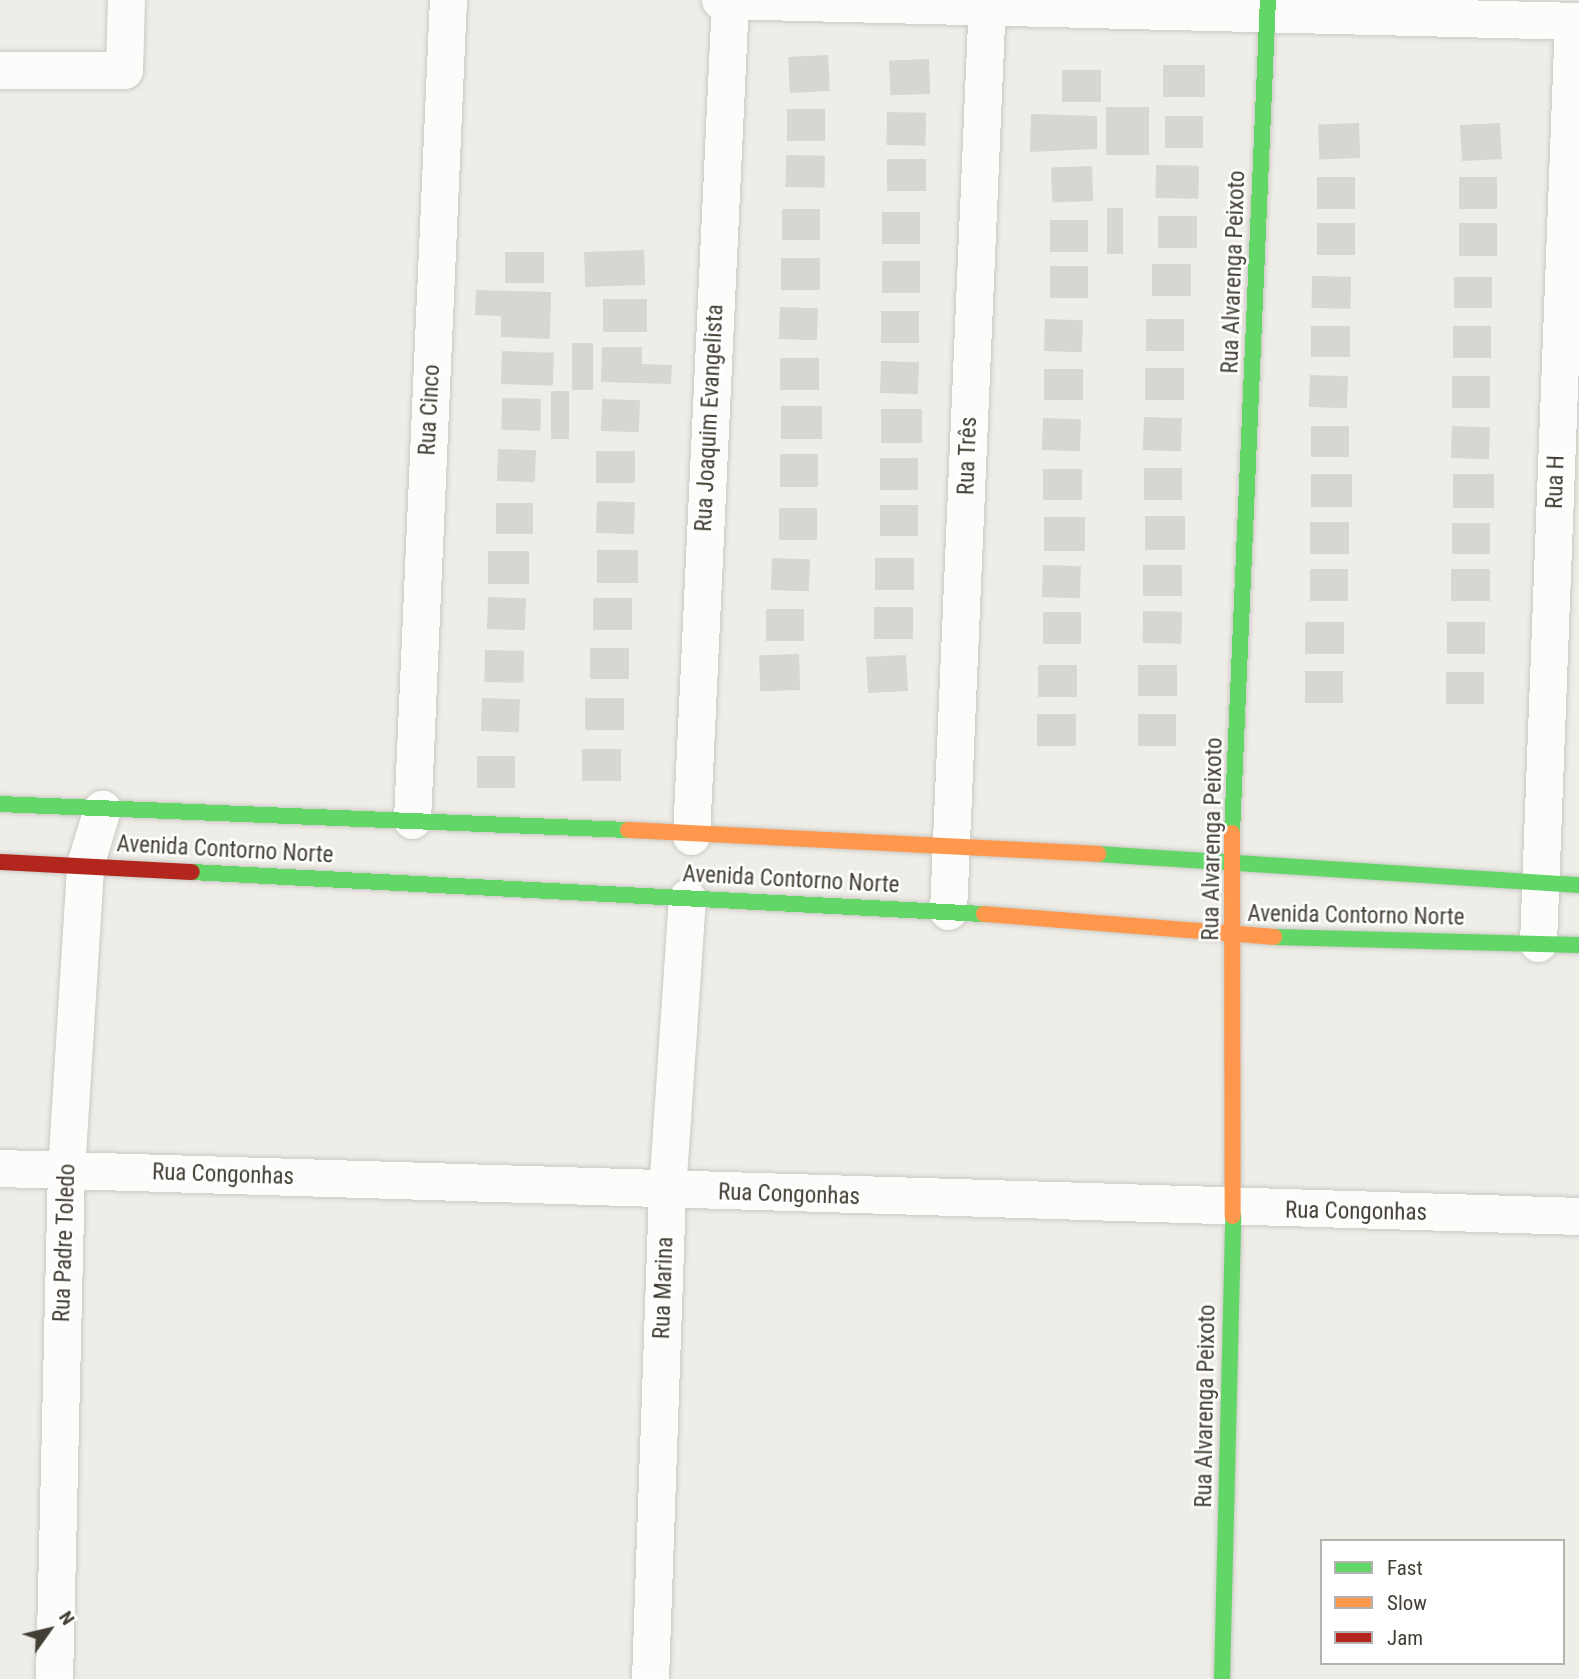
<!DOCTYPE html>
<html>
<head>
<meta charset="utf-8">
<style>
  body { margin:0 }
  #map { position:relative; width:1579px; height:1679px; overflow:hidden; background:#eeede7; font-family:"Roboto Condensed",sans-serif }
  div>[style] { position:absolute }
  .building>* { inset:0; background:#d8d6d0; transform-origin:0 0 }
  .roads { filter:drop-shadow(0 0 2px #cac9c3) drop-shadow(0 0 2px #cac9c3) }
  .street>* { height:37px; margin:-18.5px; padding:0 18.5px; transform-origin:18.5px; border-radius:18.5px; background:#fcfcfb }
  .fast>* { height:16px; margin:-8px; padding:0 8px; transform-origin:8px; border-radius:8px; background:#63d668 }
  .slow>* { height:16px; margin:-8px; padding:0 8px; transform-origin:8px; border-radius:8px; background:#ff974d }
  .jam>* { height:16px; margin:-8px; padding:0 8px; transform-origin:8px; border-radius:8px; background:#b3261e }
  span { translate:-50% -50%; white-space:nowrap; text-align:center; line-height:1.15; -webkit-text-stroke:5px #fff; paint-order:stroke }
  .street-label { font-size:23px; color:#433f34 }
  .legend { position:absolute; left:1320px; top:1539px; width:245px; height:126px; box-sizing:border-box; background:#fff; border:2px solid #b4b2ae; margin:0; padding:9px 12px; list-style:none; font-size:21px; color:#433f34 }
  .legend li { display:flex; align-items:center; gap:14px; height:35px }
  .legend b { width:35px; border:2px solid #b4b2ae }
  .north { position:absolute; left:14px; top:1595px; width:70px; height:70px; -webkit-text-stroke:5px #fff; paint-order:stroke; rotate:56deg; font-size:19px; font-weight:700; line-height:28px; text-align:center; color:#433f34 }
  .north::after { content:''; display:block; margin:auto; width:24px; height:32px; background:#433f34; clip-path:polygon(50% 0,100% 100%,50% 72%,0 100%) }
</style>
</head>
<body>
<div id="map">
  <div class="building">
    <div style="left:828px;top:55px;width:36px;height:40px;rotate:87deg"></div>
    <div style="left:929px;top:59px;width:35px;height:40px;rotate:88deg"></div>
    <div style="left:1163px;top:65px;width:42px;height:32px"></div>
    <div style="left:1062px;top:70px;width:39px;height:32px"></div>
    <div style="left:1106px;top:107px;width:43px;height:48px"></div>
    <div style="left:787px;top:109px;width:38px;height:32px"></div>
    <div style="left:887px;top:112px;width:39px;height:33px;rotate:1deg"></div>
    <div style="clip-path:polygon(1031px 114px,1097px 116px,1097px 149px,1030px 152px)"></div>
    <div style="left:1165px;top:116px;width:38px;height:32px"></div>
    <div style="left:1359px;top:123px;width:35px;height:41px;rotate:88deg"></div>
    <div style="left:1500px;top:123px;width:36px;height:40px;rotate:87deg"></div>
    <div style="left:786px;top:155px;width:39px;height:32px;rotate:1deg"></div>
    <div style="left:887px;top:159px;width:39px;height:32px"></div>
    <div style="left:1156px;top:165px;width:43px;height:33px;rotate:1deg"></div>
    <div style="left:1092px;top:166px;width:35px;height:41px;rotate:88deg"></div>
    <div style="left:1317px;top:177px;width:38px;height:32px"></div>
    <div style="left:1459px;top:177px;width:38px;height:32px"></div>
    <div style="left:1107px;top:208px;width:16px;height:46px"></div>
    <div style="left:782px;top:209px;width:38px;height:31px"></div>
    <div style="left:882px;top:212px;width:38px;height:32px"></div>
    <div style="left:1197px;top:216px;width:32px;height:39px;rotate:90deg"></div>
    <div style="left:1050px;top:220px;width:38px;height:32px"></div>
    <div style="left:1317px;top:223px;width:38px;height:32px"></div>
    <div style="left:1497px;top:223px;width:33px;height:38px;rotate:90deg"></div>
    <div style="left:644px;top:250px;width:35px;height:60px;rotate:88deg"></div>
    <div style="left:505px;top:252px;width:39px;height:31px"></div>
    <div style="left:781px;top:258px;width:39px;height:32px"></div>
    <div style="left:882px;top:261px;width:38px;height:32px"></div>
    <div style="left:1152px;top:264px;width:39px;height:32px"></div>
    <div style="left:1050px;top:266px;width:38px;height:32px"></div>
    <div style="left:1312px;top:276px;width:39px;height:32px;rotate:1deg"></div>
    <div style="left:1454px;top:277px;width:38px;height:31px"></div>
    <div style="clip-path:polygon(476px 290px,551px 292px,550px 339px,501px 337px,501px 316px,475px 315px)"></div>
    <div style="left:603px;top:299px;width:44px;height:33px"></div>
    <div style="left:780px;top:307px;width:38px;height:32px;rotate:2deg"></div>
    <div style="left:881px;top:311px;width:38px;height:32px"></div>
    <div style="left:1045px;top:319px;width:38px;height:32px;rotate:2deg"></div>
    <div style="left:1146px;top:319px;width:38px;height:32px"></div>
    <div style="left:1311px;top:326px;width:39px;height:31px"></div>
    <div style="left:1453px;top:326px;width:38px;height:32px"></div>
    <div style="left:593px;top:343px;width:47px;height:21px;rotate:90deg"></div>
    <div style="clip-path:polygon(602px 347px,642px 347px,642px 364px,672px 365px,671px 384px,601px 382px)"></div>
    <div style="left:502px;top:351px;width:52px;height:33px;rotate:2deg"></div>
    <div style="left:780px;top:358px;width:39px;height:32px"></div>
    <div style="left:881px;top:361px;width:38px;height:32px;rotate:2deg"></div>
    <div style="left:1145px;top:368px;width:39px;height:32px"></div>
    <div style="left:1044px;top:369px;width:39px;height:31px"></div>
    <div style="left:1310px;top:375px;width:38px;height:32px;rotate:2deg"></div>
    <div style="left:1452px;top:376px;width:38px;height:32px"></div>
    <div style="left:551px;top:391px;width:18px;height:48px"></div>
    <div style="left:502px;top:398px;width:39px;height:32px;rotate:1deg"></div>
    <div style="left:602px;top:399px;width:38px;height:32px;rotate:2deg"></div>
    <div style="left:781px;top:406px;width:41px;height:33px"></div>
    <div style="left:881px;top:409px;width:41px;height:34px"></div>
    <div style="left:1144px;top:417px;width:38px;height:33px;rotate:2deg"></div>
    <div style="left:1043px;top:418px;width:38px;height:32px;rotate:2deg"></div>
    <div style="left:1311px;top:426px;width:38px;height:31px"></div>
    <div style="left:1452px;top:426px;width:38px;height:32px;rotate:2deg"></div>
    <div style="left:498px;top:449px;width:38px;height:32px;rotate:2deg"></div>
    <div style="left:596px;top:451px;width:39px;height:32px"></div>
    <div style="left:818px;top:454px;width:33px;height:38px;rotate:90deg"></div>
    <div style="left:880px;top:458px;width:38px;height:32px"></div>
    <div style="left:1144px;top:468px;width:38px;height:32px"></div>
    <div style="left:1043px;top:469px;width:39px;height:31px"></div>
    <div style="left:1311px;top:474px;width:41px;height:33px"></div>
    <div style="left:1453px;top:474px;width:41px;height:34px"></div>
    <div style="left:597px;top:501px;width:38px;height:32px;rotate:2deg"></div>
    <div style="left:496px;top:503px;width:37px;height:31px"></div>
    <div style="left:880px;top:505px;width:38px;height:31px"></div>
    <div style="left:779px;top:508px;width:38px;height:32px"></div>
    <div style="left:1145px;top:516px;width:40px;height:34px"></div>
    <div style="left:1044px;top:517px;width:41px;height:34px"></div>
    <div style="left:1310px;top:522px;width:39px;height:32px"></div>
    <div style="left:1452px;top:523px;width:38px;height:31px"></div>
    <div style="left:597px;top:550px;width:41px;height:33px"></div>
    <div style="left:488px;top:551px;width:41px;height:33px"></div>
    <div style="left:772px;top:558px;width:38px;height:32px;rotate:2deg"></div>
    <div style="left:875px;top:558px;width:39px;height:32px"></div>
    <div style="left:1043px;top:565px;width:38px;height:32px;rotate:2deg"></div>
    <div style="left:1143px;top:565px;width:39px;height:31px"></div>
    <div style="left:1310px;top:569px;width:38px;height:32px"></div>
    <div style="left:1451px;top:569px;width:39px;height:32px"></div>
    <div style="left:488px;top:597px;width:38px;height:32px;rotate:2deg"></div>
    <div style="left:593px;top:598px;width:39px;height:32px"></div>
    <div style="left:874px;top:607px;width:39px;height:32px"></div>
    <div style="left:766px;top:609px;width:38px;height:32px"></div>
    <div style="left:1143px;top:611px;width:39px;height:32px;rotate:1deg"></div>
    <div style="left:1043px;top:612px;width:38px;height:32px"></div>
    <div style="left:1305px;top:622px;width:39px;height:32px"></div>
    <div style="left:1485px;top:622px;width:32px;height:38px;rotate:90deg"></div>
    <div style="left:590px;top:648px;width:39px;height:31px"></div>
    <div style="left:485px;top:650px;width:39px;height:32px;rotate:1deg"></div>
    <div style="left:799px;top:654px;width:36px;height:40px;rotate:88deg"></div>
    <div style="left:906px;top:655px;width:36px;height:40px;rotate:87deg"></div>
    <div style="left:1038px;top:665px;width:39px;height:32px"></div>
    <div style="left:1138px;top:665px;width:39px;height:31px"></div>
    <div style="left:1305px;top:671px;width:38px;height:32px"></div>
    <div style="left:1446px;top:672px;width:38px;height:32px"></div>
    <div style="left:482px;top:698px;width:38px;height:33px;rotate:2deg"></div>
    <div style="left:585px;top:698px;width:39px;height:32px"></div>
    <div style="left:1037px;top:714px;width:39px;height:32px"></div>
    <div style="left:1138px;top:714px;width:38px;height:32px"></div>
    <div style="left:582px;top:749px;width:39px;height:32px"></div>
    <div style="left:477px;top:756px;width:38px;height:32px"></div>
  </div>
  <div class="roads">
    <div class="street">
      <div style="left:720px;top:0;width:859px;rotate:1.4deg"></div>
      <div style="left:0;top:70px;width:124px"></div>
      <div style="left:124px;top:70px;width:70px;rotate:-88.4deg"></div>
      <div style="left:412px;top:820px;width:821px;rotate:-87.49deg"></div>
      <div style="left:691px;top:836px;width:837px;rotate:-87.33deg"></div>
      <div style="left:948px;top:911px;width:912px;rotate:-87.55deg"></div>
      <div style="left:1538px;top:943px;width:923px;rotate:-87.83deg"></div>
      <div style="left:0;top:1168px;width:1580px;rotate:1.74deg"></div>
      <div style="left:54px;top:1679px;width:509px;rotate:-88.65deg"></div>
      <div style="left:66px;top:1170px;width:306px;rotate:-86.4deg"></div>
      <div style="left:85px;top:865px;width:59px;rotate:-73.1deg"></div>
      <div style="left:650px;top:1679px;width:488px;rotate:-88deg"></div>
      <div style="left:667px;top:1191px;width:294px;rotate:-86.1deg"></div>
    </div>
    <div class="fast">
      <div style="left:0;top:804px;width:629px;rotate:2.37deg"></div>
      <div style="left:1232px;top:833px;width:834px;rotate:-87.53deg"></div>
      <div style="left:1098px;top:854px;width:482px;rotate:3.7deg"></div>
      <div style="left:192px;top:872px;width:793px;rotate:3.04deg"></div>
      <div style="left:1274px;top:937px;width:305px;rotate:1.5deg"></div>
      <div style="left:1222px;top:1679px;width:463px;rotate:-88.6deg"></div>
    </div>
    <div class="slow">
      <div style="left:628px;top:830px;width:471px;rotate:2.9deg"></div>
      <div style="left:1232px;top:833px;width:383px;rotate:89.9deg"></div>
      <div style="left:984px;top:914px;width:291px;rotate:4.5deg"></div>
    </div>
    <div class="jam">
      <div style="left:0;top:862px;width:192px;rotate:3deg"></div>
    </div>
  </div>
  <div class="street-label">
    <span style="left:1234px;top:272px;rotate:-88deg">Rua Alvarenga Peixoto</span>
    <span style="left:430px;top:410px;rotate:-87deg">Rua Cinco</span>
    <span style="left:710px;top:418px;rotate:-87deg">Rua Joaquim Evangelista</span>
    <span style="left:968px;top:456px;rotate:-88deg">Rua Três</span>
    <span style="left:1556px;top:482px;rotate:-88deg">Rua H</span>
    <span style="left:1213px;top:839px;rotate:-89deg">Rua Alvarenga Peixoto</span>
    <span style="left:225px;top:850px;rotate:3deg">Avenida Contorno Norte</span>
    <span style="left:791px;top:880px;rotate:3deg">Avenida Contorno Norte</span>
    <span style="left:1356px;top:916px;rotate:1deg">Avenida Contorno Norte</span>
    <span style="left:223px;top:1175px;rotate:2deg">Rua Congonhas</span>
    <span style="left:789px;top:1195px;rotate:2deg">Rua Congonhas</span>
    <span style="left:1356px;top:1212px;rotate:1deg">Rua Congonhas</span>
    <span style="left:65px;top:1243px;rotate:-88deg">Rua Padre Toledo</span>
    <span style="left:664px;top:1288px;rotate:-88deg">Rua Marina</span>
    <span style="left:1206px;top:1406px;rotate:-89deg">Rua Alvarenga Peixoto</span>
  </div>
  <ul class="legend">
  <li><b style="height:9px;background:#63d668"></b>Fast</li>
  <li><b style="height:9px;background:#ff974d"></b>Slow</li>
  <li><b style="height:9px;background:#b3261e"></b>Jam</li>
  </ul>
  <div class="north">N</div>
</div>
</body>
</html>
